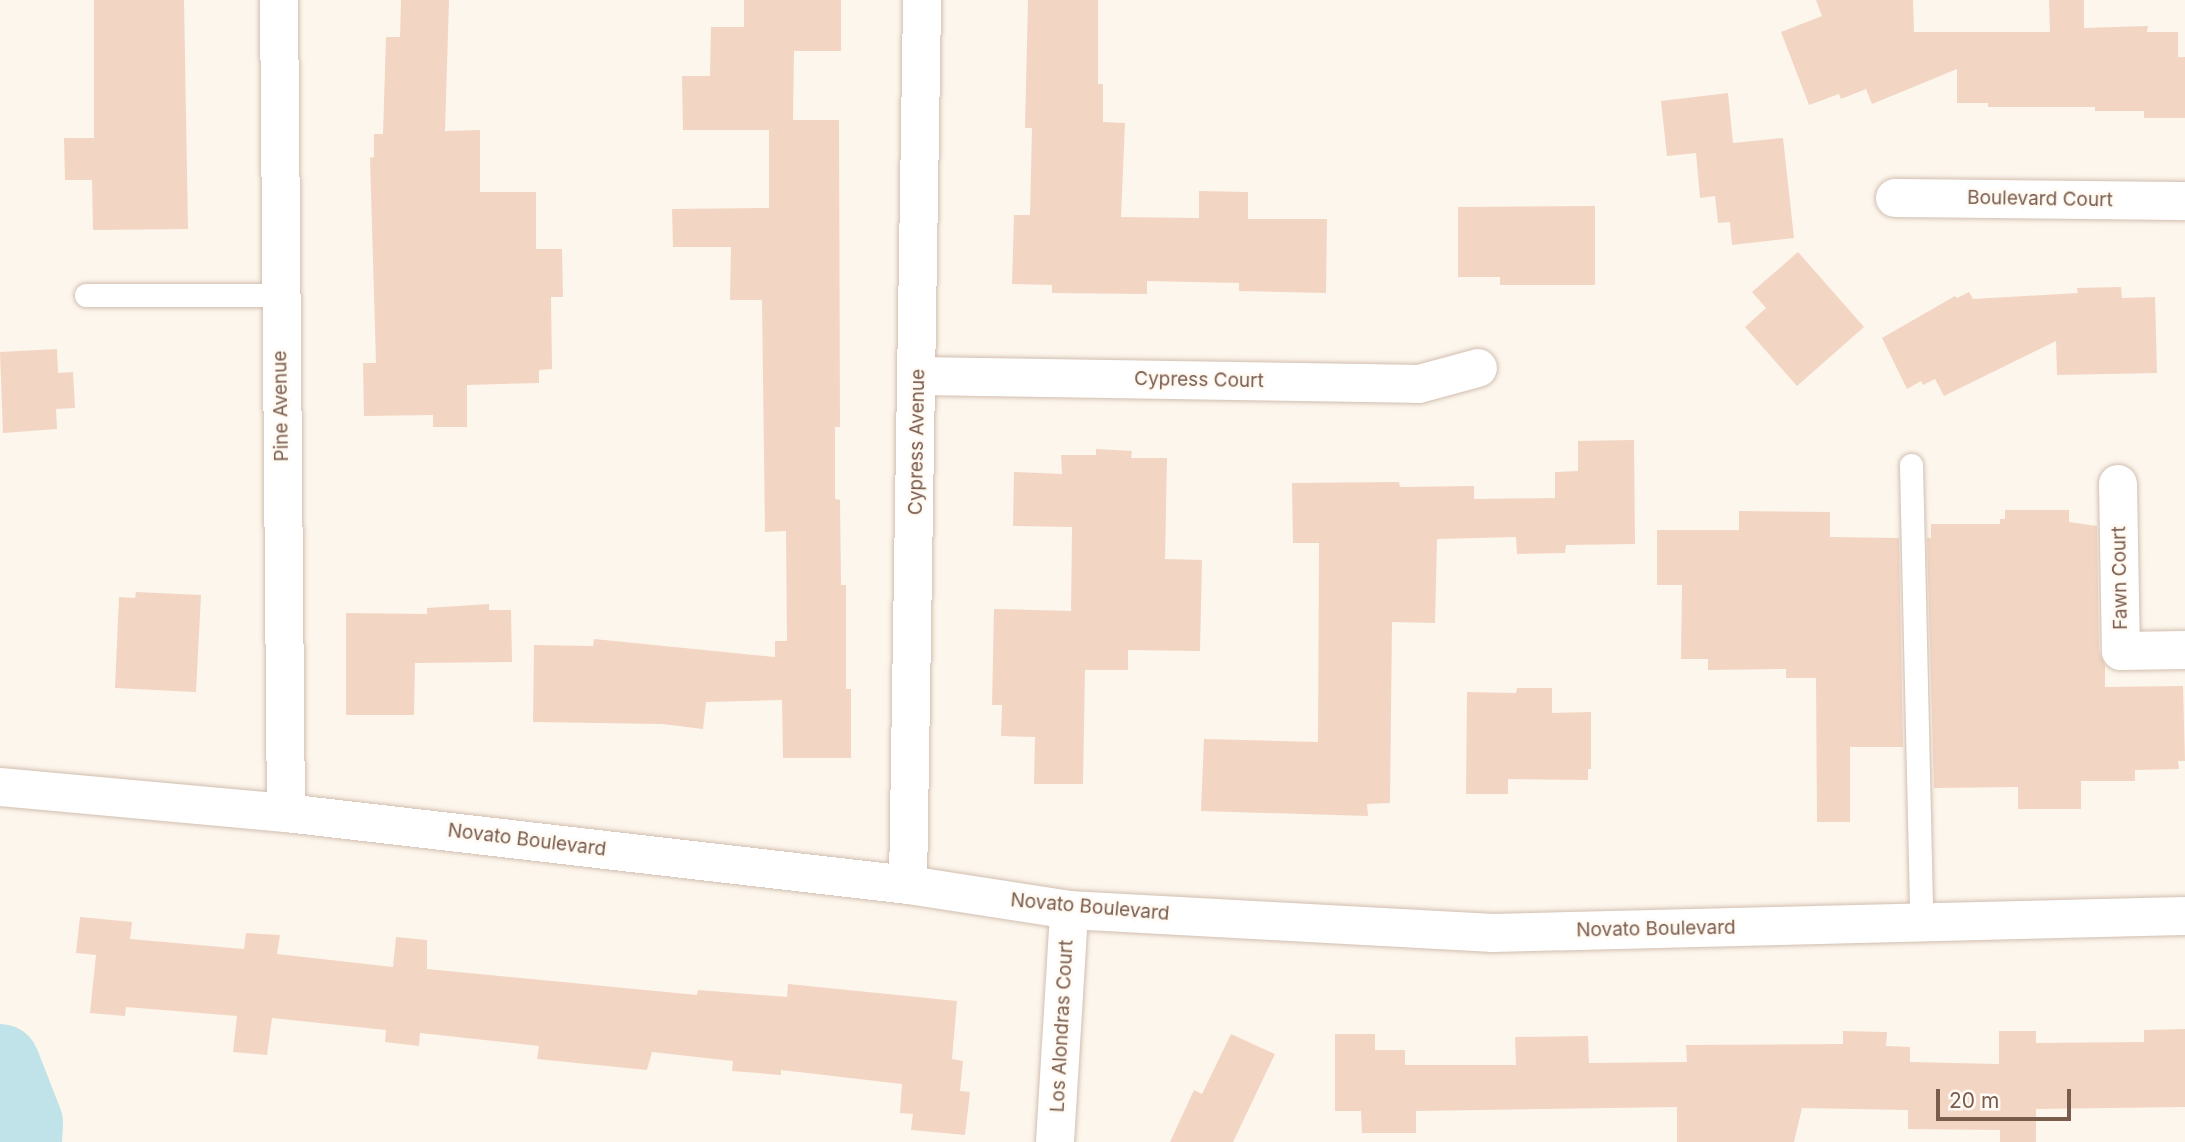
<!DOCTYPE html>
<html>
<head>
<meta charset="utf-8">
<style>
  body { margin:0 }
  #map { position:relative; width:2185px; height:1142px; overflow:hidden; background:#fdf6ec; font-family:Inter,sans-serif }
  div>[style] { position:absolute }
  .river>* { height:80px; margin:-40px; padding:0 40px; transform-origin:40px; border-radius:40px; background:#bfe3e8 }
  .building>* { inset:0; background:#f3d5c3 }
  .roads { filter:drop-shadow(0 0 2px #d1beb0) drop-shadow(0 0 2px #d1beb0) }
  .lane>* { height:23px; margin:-11.5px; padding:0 11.5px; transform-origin:11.5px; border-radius:11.5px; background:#fff }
  .street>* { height:38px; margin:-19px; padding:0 19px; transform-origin:19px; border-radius:19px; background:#fff }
  .secondary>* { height:38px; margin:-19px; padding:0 19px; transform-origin:19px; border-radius:19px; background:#fff }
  span { translate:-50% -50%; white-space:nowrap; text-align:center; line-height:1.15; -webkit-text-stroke:5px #fffaf3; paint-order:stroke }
  .street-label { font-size:19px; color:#7a5c4d }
  .scale { position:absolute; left:1936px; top:1089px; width:135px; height:32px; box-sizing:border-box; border:4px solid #7a5c4d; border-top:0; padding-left:9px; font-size:21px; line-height:24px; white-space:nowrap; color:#7a5c4d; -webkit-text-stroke:5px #fffaf3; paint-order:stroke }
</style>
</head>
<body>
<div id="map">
  <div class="river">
    <div style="left:0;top:1064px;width:63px;rotate:68.7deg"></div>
    <div style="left:23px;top:1123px;width:19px;rotate:93deg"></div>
  </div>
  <div class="building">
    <div style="clip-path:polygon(94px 0,184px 0,188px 229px,93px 230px,92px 180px,65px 180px,64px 138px,94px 138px)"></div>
    <div style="clip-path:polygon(401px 0,449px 0,445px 131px,480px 130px,480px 192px,536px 192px,536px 249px,562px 249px,563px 297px,551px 297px,552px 369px,539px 370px,539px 383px,467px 385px,467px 427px,433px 427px,433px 415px,364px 416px,363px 363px,376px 363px,370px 158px,374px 157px,374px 134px,383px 134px,386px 37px,400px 37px)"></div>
    <div style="clip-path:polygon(744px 0,841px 0,841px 51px,794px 51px,793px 120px,839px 120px,840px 427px,835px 427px,835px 499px,840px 500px,841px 585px,846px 585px,846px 689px,851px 689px,851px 758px,783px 758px,782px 700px,706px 702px,703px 729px,662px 724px,533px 722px,534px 645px,593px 646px,594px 639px,775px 657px,775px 641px,787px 641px,786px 531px,765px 532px,762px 300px,730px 300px,731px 247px,673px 247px,672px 209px,769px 208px,769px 130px,683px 130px,682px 76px,710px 76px,711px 27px,744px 27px)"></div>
    <div style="clip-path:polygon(1028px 0,1098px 0,1098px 84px,1103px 84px,1103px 122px,1125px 123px,1121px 217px,1199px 218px,1199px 191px,1248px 192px,1248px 219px,1327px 219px,1326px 293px,1239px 291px,1239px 283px,1147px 281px,1147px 294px,1052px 293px,1052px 285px,1012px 284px,1014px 215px,1030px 215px,1032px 128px,1025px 128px)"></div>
    <div style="clip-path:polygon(1816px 0,1913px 0,1914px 32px,2050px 32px,2049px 0,2084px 0,2084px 28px,2148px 26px,2147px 32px,2178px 32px,2178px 57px,2185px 57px,2185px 118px,2144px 118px,2144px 111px,2095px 111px,2095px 107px,1988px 107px,1988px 103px,1957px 103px,1957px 69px,1872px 104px,1866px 89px,1841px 99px,1839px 94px,1809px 105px,1781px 32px,1822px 16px)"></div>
    <div style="clip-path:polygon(1728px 93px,1733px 143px,1783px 138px,1794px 238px,1732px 245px,1730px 222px,1718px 223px,1715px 196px,1700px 198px,1696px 153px,1667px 156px,1661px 101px)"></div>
    <div style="clip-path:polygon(1595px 206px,1595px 285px,1500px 285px,1500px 277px,1458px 277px,1458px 207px)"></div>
    <div style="clip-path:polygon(1798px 252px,1864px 327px,1797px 386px,1745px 327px,1766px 308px,1752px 292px)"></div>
    <div style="clip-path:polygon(2121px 287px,2122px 298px,2155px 297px,2157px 373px,2057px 375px,2056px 341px,1944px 396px,1935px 379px,1923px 385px,1921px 381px,1907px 389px,1882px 338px,1955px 296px,1957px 298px,1969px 292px,1973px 299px,2078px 293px,2077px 288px)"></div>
    <div style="clip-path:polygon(57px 349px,58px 373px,73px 372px,75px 408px,56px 409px,57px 429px,3px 433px,0 352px)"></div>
    <div style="clip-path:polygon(1634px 440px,1635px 544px,1566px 545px,1565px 553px,1517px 554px,1516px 537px,1437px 539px,1435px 623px,1392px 622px,1390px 803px,1367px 804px,1368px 816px,1201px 811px,1204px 739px,1318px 742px,1319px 543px,1293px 543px,1292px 483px,1399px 482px,1400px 487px,1474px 486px,1474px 499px,1555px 498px,1555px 472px,1578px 471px,1578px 441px)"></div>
    <div style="clip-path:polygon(1096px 449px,1132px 451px,1131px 458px,1167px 458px,1165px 559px,1202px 560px,1200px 651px,1128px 650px,1128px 670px,1085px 670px,1083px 784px,1034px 784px,1035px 737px,1001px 736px,1002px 705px,992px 705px,994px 609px,1071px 611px,1072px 527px,1013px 526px,1014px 472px,1062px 474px,1061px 455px,1096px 455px)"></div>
    <div style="clip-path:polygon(2005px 510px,2069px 510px,2069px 522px,2097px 526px,2099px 651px,2105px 665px,2105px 687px,2183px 686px,2185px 761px,2178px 761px,2179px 769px,2135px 770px,2135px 781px,2081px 781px,2081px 809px,2018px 809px,2018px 787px,1934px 788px,1927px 538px,1931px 538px,1931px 524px,2000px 524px,2000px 519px,2005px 519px)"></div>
    <div style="clip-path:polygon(1739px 511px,1830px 512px,1830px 537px,1899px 538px,1903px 747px,1850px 747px,1850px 822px,1817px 822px,1816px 678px,1786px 678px,1786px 669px,1708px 670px,1708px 659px,1681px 659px,1682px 585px,1657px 585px,1657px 530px,1739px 530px)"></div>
    <div style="clip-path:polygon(136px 592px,201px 595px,196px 692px,115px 688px,119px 597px,135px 598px)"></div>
    <div style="clip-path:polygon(489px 604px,489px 610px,511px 610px,512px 662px,415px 663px,414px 715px,346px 715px,346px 613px,427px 614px,427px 608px)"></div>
    <div style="clip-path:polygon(1517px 688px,1552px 688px,1552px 713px,1591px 712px,1591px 769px,1588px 769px,1588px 780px,1508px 779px,1508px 794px,1466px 794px,1467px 692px,1516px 693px)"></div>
    <div style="clip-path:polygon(80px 917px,132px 922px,130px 939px,244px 949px,246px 933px,280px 935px,277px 954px,393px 967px,396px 937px,427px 940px,427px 969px,697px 995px,698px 990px,787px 997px,788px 984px,957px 1001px,952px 1059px,963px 1061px,960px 1091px,970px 1092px,965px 1135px,911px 1130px,913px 1114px,900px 1113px,902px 1084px,781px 1070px,781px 1075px,732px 1071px,733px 1061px,652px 1052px,647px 1070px,537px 1059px,539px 1046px,420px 1033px,419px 1046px,385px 1042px,386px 1030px,272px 1018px,267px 1055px,233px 1052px,237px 1016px,126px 1007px,125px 1016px,90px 1013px,96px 955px,76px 953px)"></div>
    <div style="clip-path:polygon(2185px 1029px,2185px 1107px,2036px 1109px,2036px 1142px,2000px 1142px,2000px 1130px,1908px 1129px,1908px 1110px,1802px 1108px,1794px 1142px,1677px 1142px,1677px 1107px,1416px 1111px,1416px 1133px,1362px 1133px,1361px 1111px,1335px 1111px,1335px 1034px,1375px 1034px,1375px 1050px,1405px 1050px,1405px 1065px,1516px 1065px,1515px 1037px,1588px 1036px,1589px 1063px,1687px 1062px,1686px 1045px,1843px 1044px,1843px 1031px,1887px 1032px,1886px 1046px,1910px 1047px,1910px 1062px,1999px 1064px,1999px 1031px,2036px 1031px,2036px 1043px,2144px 1042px,2144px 1030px)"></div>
    <div style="clip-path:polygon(1231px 1034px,1275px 1054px,1233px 1142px,1170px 1142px,1194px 1090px,1202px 1094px)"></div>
  </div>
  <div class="roads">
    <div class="lane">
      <div style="left:86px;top:295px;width:193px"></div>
      <div style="left:1911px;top:465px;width:457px;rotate:88.7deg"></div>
    </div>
    <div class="street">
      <div style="left:279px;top:0;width:813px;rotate:89.51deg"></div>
      <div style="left:1895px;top:198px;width:290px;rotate:0.6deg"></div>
      <div style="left:918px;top:376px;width:501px;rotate:0.91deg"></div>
      <div style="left:1419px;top:384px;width:61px;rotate:-15.2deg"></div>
      <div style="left:2118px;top:484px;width:167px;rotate:89deg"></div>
      <div style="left:2121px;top:651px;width:64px;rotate:-0.9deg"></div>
      <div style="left:908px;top:885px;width:885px;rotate:-89.09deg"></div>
      <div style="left:1055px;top:1142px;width:232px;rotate:-86.5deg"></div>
    </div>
    <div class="secondary">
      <div style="left:0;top:787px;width:287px;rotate:5.2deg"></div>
      <div style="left:286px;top:813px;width:626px;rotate:6.6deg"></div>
      <div style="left:908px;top:885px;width:163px;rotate:8.8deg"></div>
      <div style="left:1069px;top:910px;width:425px;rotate:3.1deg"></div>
      <div style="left:1493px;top:933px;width:692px;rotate:-1.41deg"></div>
    </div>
  </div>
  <div class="street-label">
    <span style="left:2040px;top:199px;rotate:1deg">Boulevard Court</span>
    <span style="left:1199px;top:380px;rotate:1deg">Cypress Court</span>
    <span style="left:281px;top:406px;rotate:-91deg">Pine Avenue</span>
    <span style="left:917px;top:442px;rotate:-89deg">Cypress Avenue</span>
    <span style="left:2120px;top:578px;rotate:-91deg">Fawn Court</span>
    <span style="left:527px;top:840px;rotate:7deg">Novato Boulevard</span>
    <span style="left:1090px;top:907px;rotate:5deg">Novato Boulevard</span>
    <span style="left:1656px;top:929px;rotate:-1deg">Novato Boulevard</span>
    <span style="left:1062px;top:1026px;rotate:-87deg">Los Alondras Court</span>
  </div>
  <div class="scale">20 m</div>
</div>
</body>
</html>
